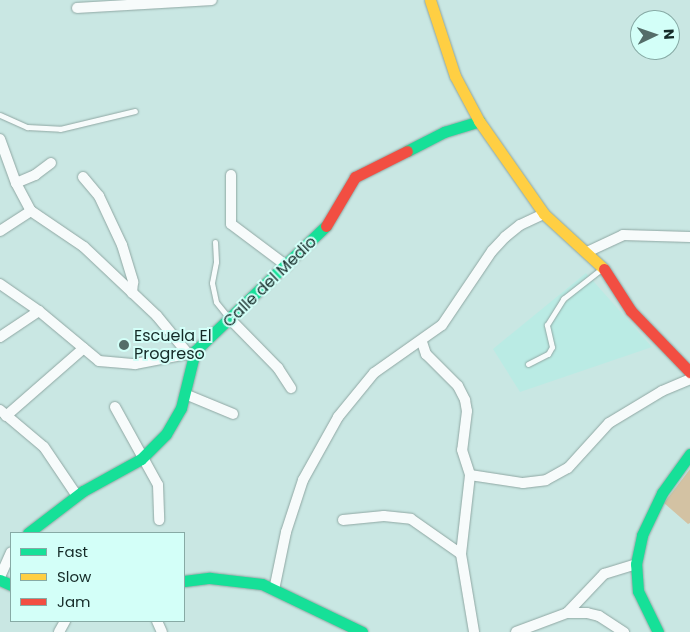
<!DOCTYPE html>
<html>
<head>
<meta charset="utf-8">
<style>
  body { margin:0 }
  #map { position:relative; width:690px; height:632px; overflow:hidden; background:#c9e7e3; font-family:Poppins,sans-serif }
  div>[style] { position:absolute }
  .built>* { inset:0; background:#baebe4 }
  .forest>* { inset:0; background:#d3c2a3 }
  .roads { filter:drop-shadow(0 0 1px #8fa7a3) drop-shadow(0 0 1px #8fa7a3) }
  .lane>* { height:5px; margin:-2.5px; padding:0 2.5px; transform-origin:2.5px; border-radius:2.5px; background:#f7fbfb }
  .street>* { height:10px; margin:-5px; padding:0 5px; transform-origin:5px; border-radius:5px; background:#f7fbfb }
  .fast>* { height:11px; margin:-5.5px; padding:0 5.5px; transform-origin:5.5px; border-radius:5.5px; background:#16e098 }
  .slow>* { height:11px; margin:-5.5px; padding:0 5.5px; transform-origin:5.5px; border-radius:5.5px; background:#ffcf43 }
  .jam>* { height:11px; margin:-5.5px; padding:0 5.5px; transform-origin:5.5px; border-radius:5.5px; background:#f24e42 }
  .dots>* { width:14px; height:14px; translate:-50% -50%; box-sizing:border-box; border:2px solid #d3fff8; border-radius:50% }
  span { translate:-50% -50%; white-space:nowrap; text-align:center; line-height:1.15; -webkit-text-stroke:4px #d3fff8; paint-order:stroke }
  .street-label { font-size:16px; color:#152b28 }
  .poi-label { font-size:16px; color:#152b28 }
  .left { translate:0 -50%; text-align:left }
  .legend { position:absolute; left:10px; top:532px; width:175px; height:90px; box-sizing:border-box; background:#d3fff8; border:1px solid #87aaa5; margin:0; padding:6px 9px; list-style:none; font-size:15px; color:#152b28 }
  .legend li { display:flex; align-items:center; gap:10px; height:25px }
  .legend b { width:25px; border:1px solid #87aaa5 }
  .north { position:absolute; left:630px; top:10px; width:50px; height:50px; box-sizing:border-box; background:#d3fff8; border:1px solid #87aaa5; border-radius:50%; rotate:87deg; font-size:14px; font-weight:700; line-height:20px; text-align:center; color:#152b28 }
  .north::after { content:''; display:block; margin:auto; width:18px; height:22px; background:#546d69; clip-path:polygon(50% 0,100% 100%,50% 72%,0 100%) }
</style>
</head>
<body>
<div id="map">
  <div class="built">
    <div style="clip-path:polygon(586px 273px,652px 347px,520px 392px,493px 349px)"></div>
  </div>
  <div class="forest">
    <div style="clip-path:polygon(690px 469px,690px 523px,688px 524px,664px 503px)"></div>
  </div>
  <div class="roads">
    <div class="lane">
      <div style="left:0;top:115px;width:30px;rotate:24deg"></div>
      <div style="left:27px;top:127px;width:33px;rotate:3deg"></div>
      <div style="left:60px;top:129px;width:77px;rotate:-13.5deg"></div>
      <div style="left:215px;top:242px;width:20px;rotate:87deg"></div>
      <div style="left:216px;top:262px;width:21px;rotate:101deg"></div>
      <div style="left:212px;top:283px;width:19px;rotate:78deg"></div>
      <div style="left:216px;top:302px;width:21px;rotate:51deg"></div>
      <div style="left:528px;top:364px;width:22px;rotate:-27deg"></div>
      <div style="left:548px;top:354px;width:8px;rotate:-60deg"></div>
      <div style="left:552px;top:347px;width:23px;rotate:-103deg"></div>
      <div style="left:547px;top:325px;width:31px;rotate:-58deg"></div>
      <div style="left:563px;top:299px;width:47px;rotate:-38.1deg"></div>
    </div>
    <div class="street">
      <div style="left:77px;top:8px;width:135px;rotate:-3.4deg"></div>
      <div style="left:0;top:139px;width:47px;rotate:70deg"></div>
      <div style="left:16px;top:183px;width:32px;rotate:62deg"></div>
      <div style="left:31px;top:211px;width:64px;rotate:34.2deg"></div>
      <div style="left:84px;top:247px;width:100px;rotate:43.4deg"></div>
      <div style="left:157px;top:316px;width:50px;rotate:50.6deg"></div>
      <div style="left:231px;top:175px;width:49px;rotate:90deg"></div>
      <div style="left:231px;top:224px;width:70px;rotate:36.9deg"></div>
      <div style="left:83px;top:177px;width:25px;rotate:50deg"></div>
      <div style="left:99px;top:196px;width:54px;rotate:64.9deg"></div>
      <div style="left:122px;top:245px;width:39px;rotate:73deg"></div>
      <div style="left:133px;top:282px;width:11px;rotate:95deg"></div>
      <div style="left:16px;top:183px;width:21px;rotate:-23deg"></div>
      <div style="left:35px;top:175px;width:20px;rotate:-37deg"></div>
      <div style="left:0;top:231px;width:37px;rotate:-33deg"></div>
      <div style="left:587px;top:252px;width:40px;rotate:-25deg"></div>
      <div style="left:623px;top:235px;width:67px;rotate:1.7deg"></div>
      <div style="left:0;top:284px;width:47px;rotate:34.7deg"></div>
      <div style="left:39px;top:311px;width:78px;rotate:39.8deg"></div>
      <div style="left:99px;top:361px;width:36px;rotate:5deg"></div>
      <div style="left:135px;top:364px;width:58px;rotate:-10.9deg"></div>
      <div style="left:230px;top:319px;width:69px;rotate:45.6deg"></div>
      <div style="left:278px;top:368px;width:24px;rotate:57deg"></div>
      <div style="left:0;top:337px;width:47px;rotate:-33.7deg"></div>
      <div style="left:422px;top:342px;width:13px;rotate:72deg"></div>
      <div style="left:426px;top:354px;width:45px;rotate:45deg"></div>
      <div style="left:458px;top:386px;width:16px;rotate:63deg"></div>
      <div style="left:465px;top:400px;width:11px;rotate:80deg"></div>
      <div style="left:467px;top:411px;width:39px;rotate:97deg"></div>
      <div style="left:462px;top:450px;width:26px;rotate:72deg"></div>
      <div style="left:470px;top:475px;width:80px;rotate:96.5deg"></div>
      <div style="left:461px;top:554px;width:79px;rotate:80.5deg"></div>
      <div style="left:185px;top:394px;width:52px;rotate:22.6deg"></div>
      <div style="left:115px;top:407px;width:89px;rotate:61.1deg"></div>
      <div style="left:158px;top:485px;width:35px;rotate:88deg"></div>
      <div style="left:0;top:410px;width:57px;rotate:40.1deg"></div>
      <div style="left:44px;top:447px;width:59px;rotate:56deg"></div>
      <div style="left:6px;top:416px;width:103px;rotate:-41.1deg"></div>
      <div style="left:470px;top:475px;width:54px;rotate:8.6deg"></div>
      <div style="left:523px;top:483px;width:23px;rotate:-7deg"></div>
      <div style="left:546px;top:480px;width:25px;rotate:-29deg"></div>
      <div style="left:568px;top:468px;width:61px;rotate:-47.7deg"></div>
      <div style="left:609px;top:423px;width:62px;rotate:-31.1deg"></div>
      <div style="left:662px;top:391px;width:30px;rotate:-23deg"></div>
      <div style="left:343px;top:520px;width:41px;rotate:-5.6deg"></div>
      <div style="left:384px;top:516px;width:27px;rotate:6deg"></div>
      <div style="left:411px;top:519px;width:61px;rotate:35deg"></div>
      <div style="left:0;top:577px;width:27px;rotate:-66deg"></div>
      <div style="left:274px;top:590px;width:59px;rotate:-78.3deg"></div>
      <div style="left:286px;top:532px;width:55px;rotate:-71.9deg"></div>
      <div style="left:303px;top:480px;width:72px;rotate:-60.9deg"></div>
      <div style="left:338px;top:417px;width:57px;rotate:-50.7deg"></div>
      <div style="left:374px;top:373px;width:83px;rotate:-35.2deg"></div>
      <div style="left:442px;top:325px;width:89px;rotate:-56deg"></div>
      <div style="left:492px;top:251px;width:19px;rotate:-47deg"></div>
      <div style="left:505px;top:237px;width:19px;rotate:-39deg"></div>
      <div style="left:520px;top:225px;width:26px;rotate:-25deg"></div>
      <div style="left:567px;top:613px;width:54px;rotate:-46.5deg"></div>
      <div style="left:604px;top:574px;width:34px;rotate:-17deg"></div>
      <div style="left:157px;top:621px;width:12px;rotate:66deg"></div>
      <div style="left:59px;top:632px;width:13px;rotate:-61deg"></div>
      <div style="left:516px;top:632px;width:54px;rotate:-20.4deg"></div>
      <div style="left:567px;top:613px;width:20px"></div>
      <div style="left:587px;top:613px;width:12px;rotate:14deg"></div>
      <div style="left:599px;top:616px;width:30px;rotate:33deg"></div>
    </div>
    <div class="fast">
      <div style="left:407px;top:151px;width:42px;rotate:-27.2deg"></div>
      <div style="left:444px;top:132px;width:37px;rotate:-17deg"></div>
      <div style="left:28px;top:533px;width:69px;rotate:-37.4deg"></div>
      <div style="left:83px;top:491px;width:66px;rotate:-28.9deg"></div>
      <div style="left:141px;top:459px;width:35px;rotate:-45deg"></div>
      <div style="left:166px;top:434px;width:30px;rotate:-60deg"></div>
      <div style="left:181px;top:408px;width:59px;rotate:-76.2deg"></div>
      <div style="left:195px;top:351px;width:181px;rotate:-43.7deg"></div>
      <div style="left:0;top:580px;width:12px;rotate:24deg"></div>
      <div style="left:184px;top:581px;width:26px;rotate:-7deg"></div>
      <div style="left:210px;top:578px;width:52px;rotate:6.6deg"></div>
      <div style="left:262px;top:584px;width:111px;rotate:25.6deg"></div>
      <div style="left:658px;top:632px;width:46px;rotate:-116deg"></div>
      <div style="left:638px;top:591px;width:27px;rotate:-94deg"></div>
      <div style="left:636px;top:564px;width:30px;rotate:-78deg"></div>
      <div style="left:642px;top:535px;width:47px;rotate:-64.5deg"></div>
      <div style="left:662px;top:493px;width:48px;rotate:-54.3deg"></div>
    </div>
    <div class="slow">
      <div style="left:430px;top:0;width:80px;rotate:71.8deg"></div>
      <div style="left:455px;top:76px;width:51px;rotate:61.9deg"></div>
      <div style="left:479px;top:121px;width:113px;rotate:55deg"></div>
      <div style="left:544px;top:214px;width:81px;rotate:42.5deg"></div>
    </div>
    <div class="jam">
      <div style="left:326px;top:226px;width:57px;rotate:-59.4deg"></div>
      <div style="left:355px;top:177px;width:58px;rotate:-26.6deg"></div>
      <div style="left:604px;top:269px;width:50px;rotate:57.3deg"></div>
      <div style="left:631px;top:311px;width:85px;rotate:46deg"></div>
    </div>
  </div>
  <div class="dots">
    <div style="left:124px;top:345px;background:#546d69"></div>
  </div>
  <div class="street-label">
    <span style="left:270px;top:282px;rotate:-44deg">Calle del Medio</span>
  </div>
  <div class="poi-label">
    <span class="left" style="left:134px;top:345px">Escuela El<br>Progreso</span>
  </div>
  <ul class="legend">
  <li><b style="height:6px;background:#16e098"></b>Fast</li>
  <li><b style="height:6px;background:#ffcf43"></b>Slow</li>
  <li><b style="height:6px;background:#f24e42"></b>Jam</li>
  </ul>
  <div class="north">N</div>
</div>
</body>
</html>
